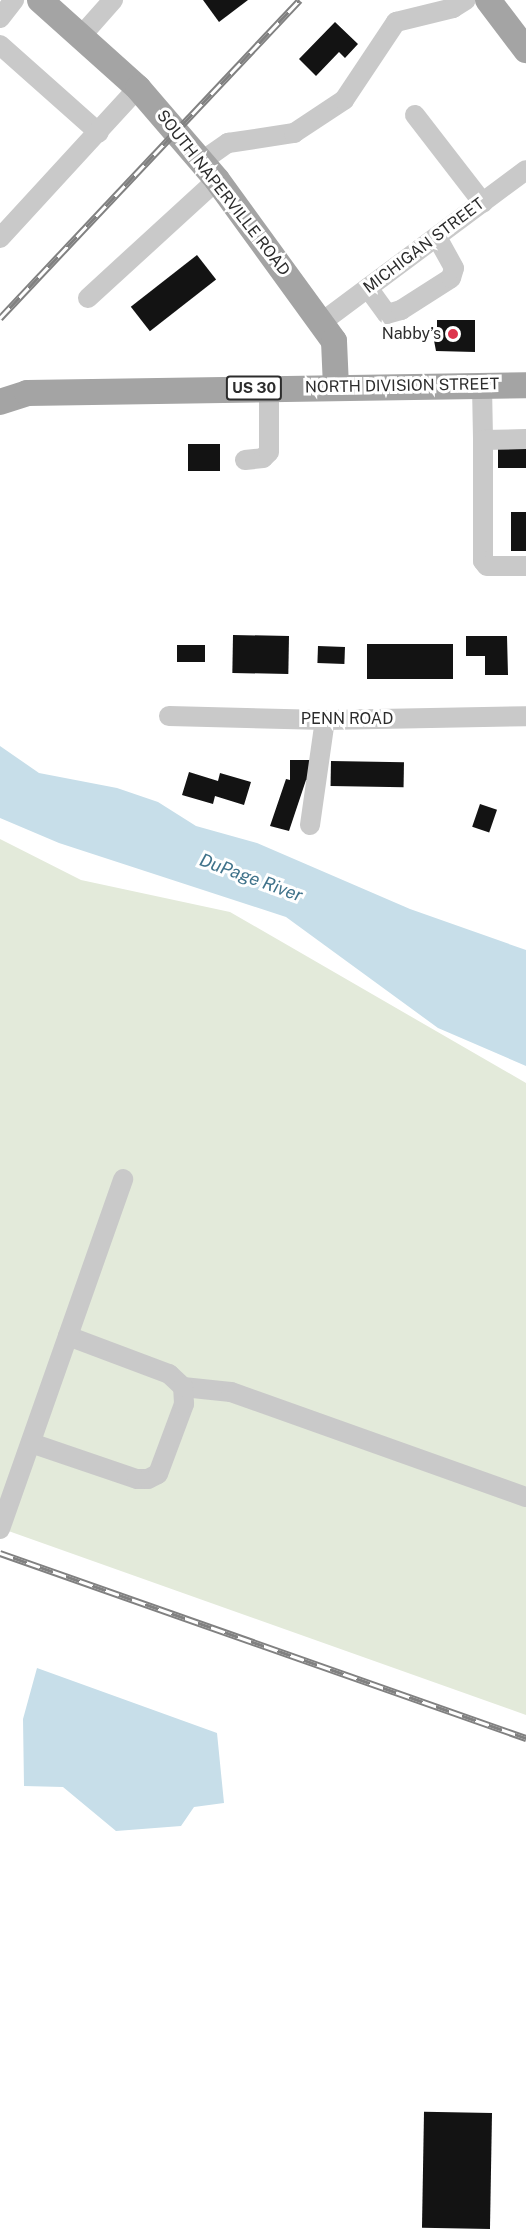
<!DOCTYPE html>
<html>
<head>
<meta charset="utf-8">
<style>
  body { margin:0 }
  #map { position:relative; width:526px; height:2229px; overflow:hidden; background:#fff; font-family:"Public Sans",sans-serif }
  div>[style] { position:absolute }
  .green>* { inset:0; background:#e3eada }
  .water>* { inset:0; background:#c7dee9 }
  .building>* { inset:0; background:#131313; transform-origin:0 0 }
  .minor>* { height:20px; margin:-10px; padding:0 10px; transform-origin:10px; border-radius:10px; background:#c9c9c9 }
  .major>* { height:26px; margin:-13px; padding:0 13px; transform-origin:13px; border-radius:13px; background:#a4a4a4 }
  .rail>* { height:7px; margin-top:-3.5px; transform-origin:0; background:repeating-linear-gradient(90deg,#fff 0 14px,#818181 0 28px); box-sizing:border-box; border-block:2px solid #818181 }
  .dots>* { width:16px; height:16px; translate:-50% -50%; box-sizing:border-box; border:3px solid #fff; border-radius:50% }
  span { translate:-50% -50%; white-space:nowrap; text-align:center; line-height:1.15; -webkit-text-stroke:6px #fff; paint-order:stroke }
  .shield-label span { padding:2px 4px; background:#fff; border:2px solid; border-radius:4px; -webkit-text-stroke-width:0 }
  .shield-label { font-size:15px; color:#2c2c2c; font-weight:700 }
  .street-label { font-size:16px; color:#2c2c2c }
  .poi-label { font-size:16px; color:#2c2c2c }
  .right { translate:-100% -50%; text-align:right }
  .water-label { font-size:18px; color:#3f728a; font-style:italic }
</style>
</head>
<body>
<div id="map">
  <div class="green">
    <div style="clip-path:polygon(0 839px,81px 880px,230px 912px,526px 1083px,526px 1715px,0 1528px)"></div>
  </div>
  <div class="water">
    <div style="clip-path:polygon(0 746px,39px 773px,117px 788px,158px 802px,196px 826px,257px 843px,410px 909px,526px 950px,526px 1066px,438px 1028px,286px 917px,59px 843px,0 818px)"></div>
    <div style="clip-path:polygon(37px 1668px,217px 1733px,224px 1803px,194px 1807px,181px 1826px,116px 1831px,63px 1787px,24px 1786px,23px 1719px)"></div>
  </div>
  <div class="building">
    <div style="clip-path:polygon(203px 0,248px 0,219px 22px)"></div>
    <div style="clip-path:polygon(335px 22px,358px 44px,345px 58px,339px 52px,316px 76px,299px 59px)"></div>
    <div style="left:197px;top:255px;width:31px;height:84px;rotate:52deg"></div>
    <div style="clip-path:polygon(437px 320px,475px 320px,475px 352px,436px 351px,432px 330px,437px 330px)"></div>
    <div style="left:188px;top:444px;width:32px;height:27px"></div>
    <div style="left:526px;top:449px;width:19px;height:28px;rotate:90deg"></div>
    <div style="left:511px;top:512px;width:15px;height:39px"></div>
    <div style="left:233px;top:635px;width:56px;height:38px;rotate:1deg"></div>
    <div style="clip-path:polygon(466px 636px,507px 636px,508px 675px,485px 675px,485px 656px,466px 656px)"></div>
    <div style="left:453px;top:644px;width:35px;height:86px;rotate:90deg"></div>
    <div style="left:177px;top:645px;width:28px;height:17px"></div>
    <div style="left:318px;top:646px;width:27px;height:17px;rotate:2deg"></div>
    <div style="clip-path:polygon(290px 760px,310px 760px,310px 780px,306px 780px,289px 831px,270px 826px,286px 779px,290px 780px)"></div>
    <div style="left:331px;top:761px;width:73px;height:25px;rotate:1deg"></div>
    <div style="clip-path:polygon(189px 772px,218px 781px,220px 773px,251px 782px,244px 805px,215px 796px,213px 804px,182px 795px)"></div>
    <div style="left:480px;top:804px;width:18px;height:24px;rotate:19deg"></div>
    <div style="left:492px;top:2113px;width:116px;height:68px;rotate:91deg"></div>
  </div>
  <div class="minor">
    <div style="left:0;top:18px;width:23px;rotate:-52deg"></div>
    <div style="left:82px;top:35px;width:47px;rotate:-48.5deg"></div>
    <div style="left:0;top:45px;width:132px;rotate:41.6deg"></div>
    <div style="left:415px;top:115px;width:111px;rotate:52.3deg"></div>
    <div style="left:202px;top:161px;width:32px;rotate:-35deg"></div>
    <div style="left:228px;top:143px;width:67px;rotate:-8.6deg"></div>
    <div style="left:294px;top:133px;width:60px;rotate:-33.4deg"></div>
    <div style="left:344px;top:100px;width:94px;rotate:-56.3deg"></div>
    <div style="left:396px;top:22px;width:59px;rotate:-13.8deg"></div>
    <div style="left:453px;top:8px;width:15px;rotate:-32deg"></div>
    <div style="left:0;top:238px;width:204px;rotate:-47.4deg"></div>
    <div style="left:368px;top:288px;width:32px;rotate:54deg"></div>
    <div style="left:387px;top:314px;width:15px;rotate:-16deg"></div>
    <div style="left:401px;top:310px;width:59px;rotate:-32.6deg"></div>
    <div style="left:451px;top:278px;width:10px;rotate:-73deg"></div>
    <div style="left:454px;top:268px;width:35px;rotate:-119deg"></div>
    <div style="left:88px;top:298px;width:175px;rotate:-42.5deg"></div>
    <div style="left:322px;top:322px;width:254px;rotate:-36.7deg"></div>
    <div style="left:482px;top:386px;width:54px;rotate:88.9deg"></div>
    <div style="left:483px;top:440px;width:43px;rotate:-1.3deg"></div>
    <div style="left:483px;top:440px;width:121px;rotate:90deg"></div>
    <div style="left:483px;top:561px;width:6px;rotate:51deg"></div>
    <div style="left:487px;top:566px;width:39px"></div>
    <div style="left:245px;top:460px;width:18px;rotate:-6deg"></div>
    <div style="left:263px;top:458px;width:8px;rotate:-45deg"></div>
    <div style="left:269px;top:452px;width:64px;rotate:-90deg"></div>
    <div style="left:169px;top:716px;width:156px;rotate:1.5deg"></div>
    <div style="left:325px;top:720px;width:201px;rotate:-1.1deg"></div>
    <div style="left:310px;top:825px;width:106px;rotate:-81.9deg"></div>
    <div style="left:183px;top:1387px;width:48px;rotate:5.9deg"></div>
    <div style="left:231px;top:1392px;width:313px;rotate:19.6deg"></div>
    <div style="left:31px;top:1443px;width:112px;rotate:18.8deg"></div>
    <div style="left:137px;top:1479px;width:11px"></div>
    <div style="left:148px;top:1479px;width:11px;rotate:-27deg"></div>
    <div style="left:158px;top:1474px;width:75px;rotate:-69.6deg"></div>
    <div style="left:184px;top:1404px;width:17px;rotate:-93deg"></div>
    <div style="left:183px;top:1387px;width:19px;rotate:-137deg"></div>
    <div style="left:169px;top:1374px;width:108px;rotate:-159.4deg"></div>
    <div style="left:0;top:1529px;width:371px;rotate:-70.6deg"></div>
  </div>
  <div class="major">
    <div style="left:40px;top:0;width:132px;rotate:41.9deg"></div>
    <div style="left:138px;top:88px;width:121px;rotate:49.3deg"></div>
    <div style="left:217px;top:180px;width:199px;rotate:54deg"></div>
    <div style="left:334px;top:341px;width:46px;rotate:87.5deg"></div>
    <div style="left:488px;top:0;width:63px;rotate:52.8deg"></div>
    <div style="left:0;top:402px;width:28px;rotate:-18deg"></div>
    <div style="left:27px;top:393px;width:499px;rotate:-0.9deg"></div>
  </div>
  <div class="rail">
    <div style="left:0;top:318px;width:437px;rotate:-46.7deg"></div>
    <div style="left:0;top:1553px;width:558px;rotate:19.38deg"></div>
  </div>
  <div class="dots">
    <div style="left:453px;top:334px;background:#dd354d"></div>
  </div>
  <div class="shield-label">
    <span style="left:254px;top:388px">US 30</span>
  </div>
  <div class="street-label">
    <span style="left:223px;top:193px;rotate:52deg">SOUTH NAPERVILLE ROAD</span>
    <span style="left:424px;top:246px;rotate:-37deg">MICHIGAN STREET</span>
    <span style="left:402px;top:386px;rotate:-1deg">NORTH DIVISION STREET</span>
    <span style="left:347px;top:719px">PENN ROAD</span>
  </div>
  <div class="poi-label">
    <span class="right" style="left:441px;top:334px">Nabby’s</span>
  </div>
  <div class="water-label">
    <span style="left:251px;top:878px;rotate:20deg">DuPage River</span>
  </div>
</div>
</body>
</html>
